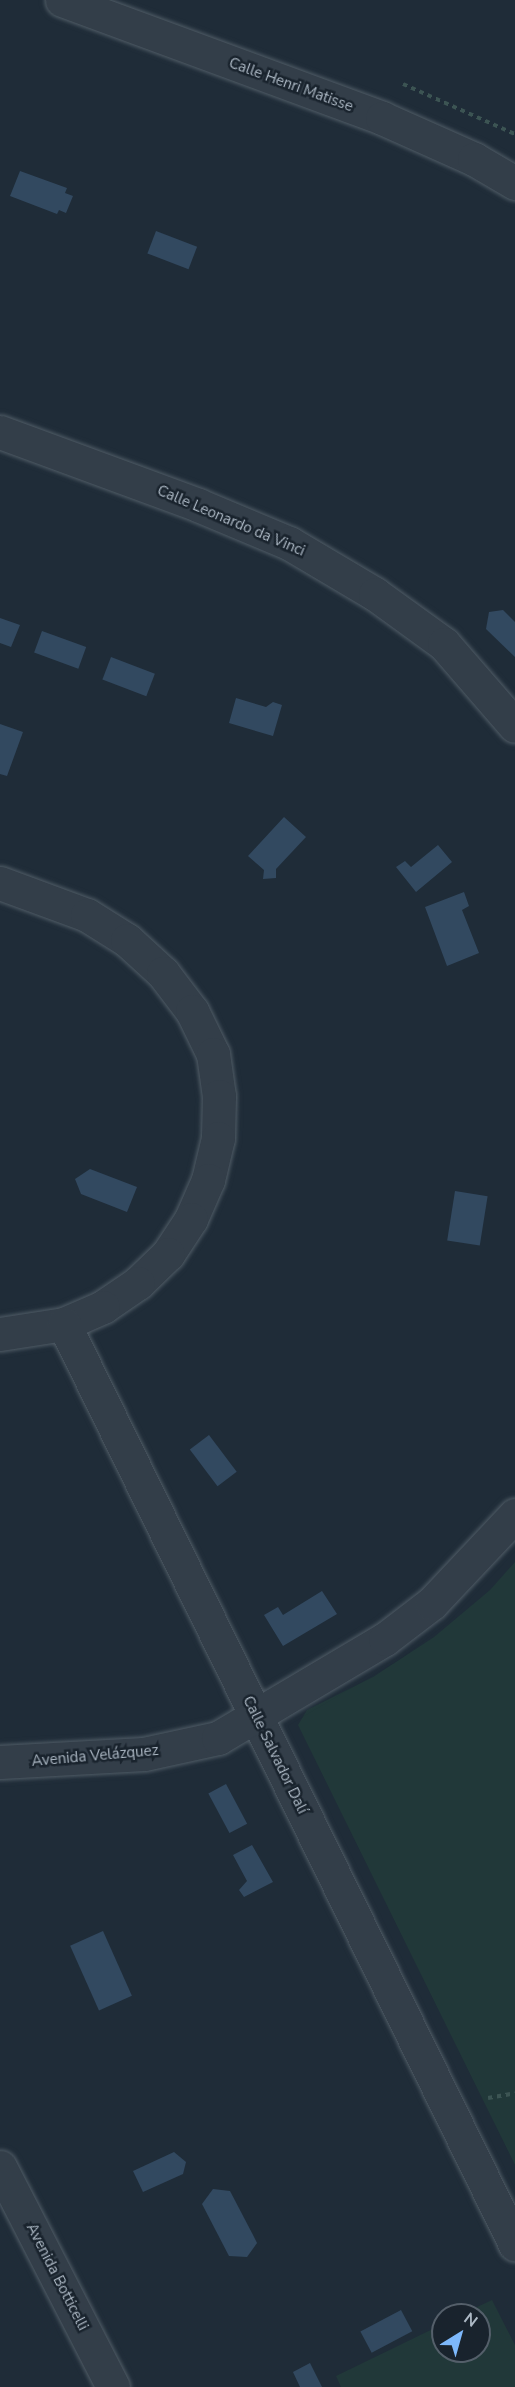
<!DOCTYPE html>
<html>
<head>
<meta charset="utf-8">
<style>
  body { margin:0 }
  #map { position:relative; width:515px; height:2387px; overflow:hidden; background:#1f2c38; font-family:"Nunito Sans",sans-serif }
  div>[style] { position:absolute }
  .green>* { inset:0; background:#213839 }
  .water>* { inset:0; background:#324960; transform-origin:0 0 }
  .path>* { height:4px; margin-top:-2px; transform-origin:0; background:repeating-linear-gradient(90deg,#3c5453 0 4.5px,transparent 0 9px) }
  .roads { filter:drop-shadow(0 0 2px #505c66) drop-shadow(0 0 2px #505c66) }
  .minor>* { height:33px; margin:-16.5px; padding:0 16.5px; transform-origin:16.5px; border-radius:16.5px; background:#333e49 }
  span { translate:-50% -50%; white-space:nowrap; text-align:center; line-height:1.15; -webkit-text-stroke:5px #19232d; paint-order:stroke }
  .street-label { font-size:15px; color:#adb9c5 }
  .north { position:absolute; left:431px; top:2303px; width:60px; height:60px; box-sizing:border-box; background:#19232d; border:2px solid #545f6a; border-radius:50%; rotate:37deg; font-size:16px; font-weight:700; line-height:24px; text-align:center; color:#adb9c5 }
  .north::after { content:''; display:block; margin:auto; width:21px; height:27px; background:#7db8fb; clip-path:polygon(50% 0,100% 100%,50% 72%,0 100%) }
</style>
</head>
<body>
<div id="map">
  <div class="green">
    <div style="clip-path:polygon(515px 1562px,515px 2165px,298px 1725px,307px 1710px,373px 1677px,434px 1637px,490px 1590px)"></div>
    <div style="clip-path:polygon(492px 2300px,515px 2345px,515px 2387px,341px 2387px,336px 2376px,443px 2324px,443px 2351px,479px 2351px,479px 2315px,460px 2315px)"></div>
  </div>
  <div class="water">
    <div style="clip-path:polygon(20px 171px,67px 188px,65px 193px,73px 196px,66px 213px,59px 210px,57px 214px,10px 196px)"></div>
    <div style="left:156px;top:231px;width:44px;height:24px;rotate:21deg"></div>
    <div style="clip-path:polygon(503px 610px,515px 622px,515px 657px,486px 629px,489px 612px)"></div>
    <div style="clip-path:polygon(0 618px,20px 625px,11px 647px,0 643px)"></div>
    <div style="left:42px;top:631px;width:47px;height:23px;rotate:20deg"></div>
    <div style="left:111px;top:657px;width:47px;height:24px;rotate:21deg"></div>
    <div style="clip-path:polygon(236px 698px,266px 707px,273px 702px,282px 705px,273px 736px,229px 723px)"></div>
    <div style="clip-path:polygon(0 724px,23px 732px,7px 776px,0 774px)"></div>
    <div style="clip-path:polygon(284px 817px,306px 837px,276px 869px,276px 878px,263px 879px,264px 870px,248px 856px)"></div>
    <div style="clip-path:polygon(438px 845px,452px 862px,416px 892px,396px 867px,405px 861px,411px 867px)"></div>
    <div style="clip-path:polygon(464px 892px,469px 906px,462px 910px,479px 953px,447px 966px,425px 907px)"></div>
    <div style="clip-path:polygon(90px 1169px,137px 1187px,127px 1212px,81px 1194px,75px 1179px)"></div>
    <div style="left:455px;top:1191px;width:33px;height:50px;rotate:9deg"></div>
    <div style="left:209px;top:1435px;width:46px;height:24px;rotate:53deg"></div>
    <div style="clip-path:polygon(322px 1591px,337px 1614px,283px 1646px,264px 1615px,278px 1607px,283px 1615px)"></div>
    <div style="left:226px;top:1784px;width:45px;height:20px;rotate:62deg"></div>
    <div style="clip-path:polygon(252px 1845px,273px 1882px,244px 1897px,239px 1890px,247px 1881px,233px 1855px)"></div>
    <div style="left:103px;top:1931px;width:71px;height:36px;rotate:66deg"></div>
    <div style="clip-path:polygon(174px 2152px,186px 2162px,183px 2174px,143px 2192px,133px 2171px)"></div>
    <div style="clip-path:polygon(213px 2189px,230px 2191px,253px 2235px,257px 2243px,247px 2257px,229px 2256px,202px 2204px)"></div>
    <div style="left:401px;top:2310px;width:24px;height:46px;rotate:62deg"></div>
    <div style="clip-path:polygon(310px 2363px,322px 2387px,300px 2387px,293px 2372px)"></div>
  </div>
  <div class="path">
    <div style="left:403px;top:84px;width:123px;rotate:24.1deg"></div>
    <div style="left:488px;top:2098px;width:27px;rotate:-10deg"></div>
  </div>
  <div class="roads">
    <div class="minor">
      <div style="left:62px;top:0;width:341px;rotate:20.2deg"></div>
      <div style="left:382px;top:118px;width:101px;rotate:24deg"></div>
      <div style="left:474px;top:159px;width:48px;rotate:30.3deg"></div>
      <div style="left:0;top:432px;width:211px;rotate:20.2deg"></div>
      <div style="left:198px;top:505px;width:99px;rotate:22.7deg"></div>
      <div style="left:289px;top:543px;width:100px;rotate:30.7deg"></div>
      <div style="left:375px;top:594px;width:85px;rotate:35.9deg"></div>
      <div style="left:444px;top:644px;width:108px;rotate:49.1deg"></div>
      <div style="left:0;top:883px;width:93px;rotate:20.2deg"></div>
      <div style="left:87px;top:915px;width:47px;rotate:32deg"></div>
      <div style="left:127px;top:940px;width:49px;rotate:42.5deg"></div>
      <div style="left:163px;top:973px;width:48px;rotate:52.7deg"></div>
      <div style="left:192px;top:1011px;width:48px;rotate:64deg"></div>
      <div style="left:213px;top:1054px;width:42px;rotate:81.9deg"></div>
      <div style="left:219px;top:1096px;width:42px;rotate:91.4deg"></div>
      <div style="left:218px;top:1138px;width:43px;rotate:103.4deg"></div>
      <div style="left:208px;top:1180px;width:43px;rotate:113.6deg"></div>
      <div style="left:191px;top:1219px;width:42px;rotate:123.3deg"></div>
      <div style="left:168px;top:1254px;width:42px;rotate:136deg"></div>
      <div style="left:138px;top:1283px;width:42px;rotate:145.6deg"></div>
      <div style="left:103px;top:1307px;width:43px;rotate:156.4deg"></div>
      <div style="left:0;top:1334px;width:65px;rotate:-8.9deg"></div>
      <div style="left:64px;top:1324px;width:1025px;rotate:63.89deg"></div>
      <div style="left:0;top:1762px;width:144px;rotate:-3.2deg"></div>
      <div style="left:144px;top:1754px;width:76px;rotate:-12.2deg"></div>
      <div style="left:218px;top:1738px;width:194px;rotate:-30.7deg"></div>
      <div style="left:385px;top:1639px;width:59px;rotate:-37.5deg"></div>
      <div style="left:432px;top:1603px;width:121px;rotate:-46.7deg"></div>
      <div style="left:0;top:2167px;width:247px;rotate:62.8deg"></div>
    </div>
  </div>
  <div class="street-label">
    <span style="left:291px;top:85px;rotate:20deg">Calle Henri Matisse</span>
    <span style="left:231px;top:521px;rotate:23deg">Calle Leonardo da Vinci</span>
    <span style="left:275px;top:1755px;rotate:64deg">Calle Salvador Dalí</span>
    <span style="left:95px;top:1756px;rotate:-5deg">Avenida Velázquez</span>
    <span style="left:57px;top:2277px;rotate:63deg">Avenida Botticelli</span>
  </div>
  <div class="north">N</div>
</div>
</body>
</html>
